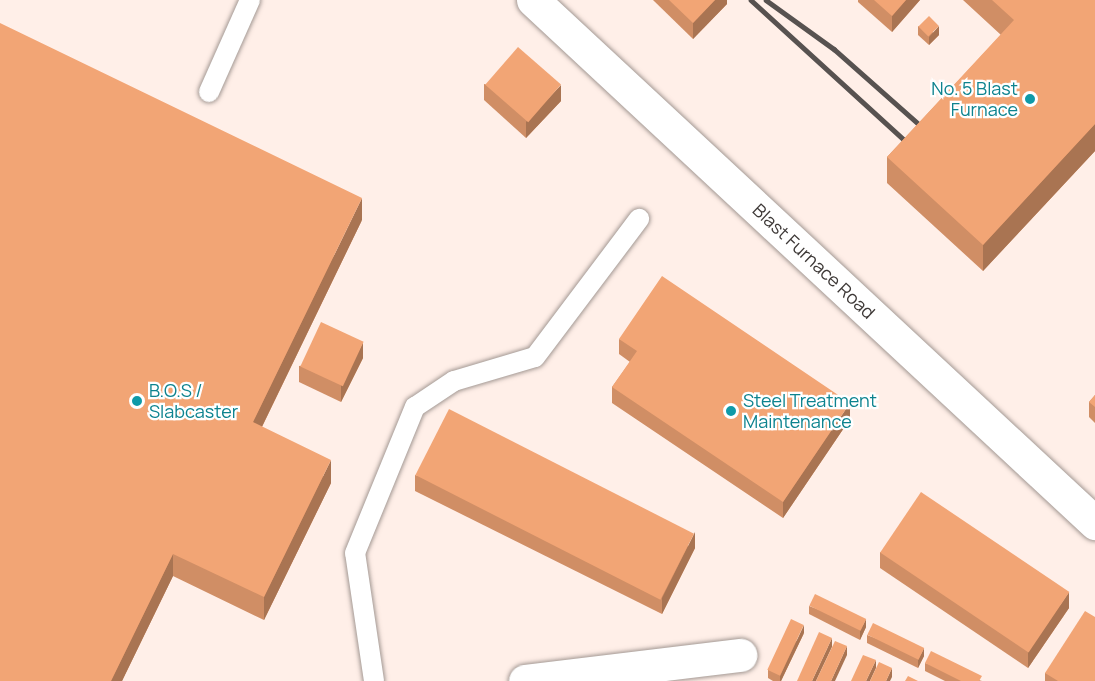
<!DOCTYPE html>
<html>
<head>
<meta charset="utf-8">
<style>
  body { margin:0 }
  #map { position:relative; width:1095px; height:681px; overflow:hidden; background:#fef9f7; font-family:Manrope,sans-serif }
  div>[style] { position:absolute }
  .built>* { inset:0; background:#ffefe8; transform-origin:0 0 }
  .roads { filter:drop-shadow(0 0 2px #a49994) drop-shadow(0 0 2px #a49994) }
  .service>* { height:20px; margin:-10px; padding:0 10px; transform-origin:10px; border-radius:10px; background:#fff }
  .minor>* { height:33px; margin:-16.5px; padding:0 16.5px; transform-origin:16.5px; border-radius:16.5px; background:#fff }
  .rail>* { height:4.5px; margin:-2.25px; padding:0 2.25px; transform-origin:2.25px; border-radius:2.25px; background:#575250 }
  .wall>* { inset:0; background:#d08e65 }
  .shaded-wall>* { inset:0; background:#a97452 }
  .building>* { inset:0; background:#f2a575; transform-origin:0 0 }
  .dots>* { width:16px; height:16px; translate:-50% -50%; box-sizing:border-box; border:3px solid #fff; border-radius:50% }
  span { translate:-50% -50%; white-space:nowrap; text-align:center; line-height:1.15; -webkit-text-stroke:4.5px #fff; paint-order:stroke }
  .culture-label { font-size:18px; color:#0d838f }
  .right { translate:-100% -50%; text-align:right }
  .left { translate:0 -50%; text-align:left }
  .street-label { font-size:18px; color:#3e3937 }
</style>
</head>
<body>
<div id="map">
  <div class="built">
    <div style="left:0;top:0;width:1095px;height:681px"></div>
  </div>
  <div class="roads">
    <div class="service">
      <div style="left:209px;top:92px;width:101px;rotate:-66deg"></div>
      <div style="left:374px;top:681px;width:129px;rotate:-98.4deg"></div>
      <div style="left:355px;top:553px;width:158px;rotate:-67.7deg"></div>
      <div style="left:415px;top:407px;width:47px;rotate:-33.7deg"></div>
      <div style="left:454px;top:381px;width:84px;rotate:-16.5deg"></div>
      <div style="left:535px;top:357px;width:173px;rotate:-53deg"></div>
    </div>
    <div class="minor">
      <div style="left:533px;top:0;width:768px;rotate:42.94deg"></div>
      <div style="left:525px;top:681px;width:217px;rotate:-6.9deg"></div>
    </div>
  </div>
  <div class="rail">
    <div style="left:751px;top:0;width:222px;rotate:42.4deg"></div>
    <div style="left:766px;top:0;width:84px;rotate:35.8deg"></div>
    <div style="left:834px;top:49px;width:128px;rotate:41.5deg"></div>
  </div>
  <div class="wall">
    <div style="clip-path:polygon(653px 0,727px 0,727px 4px,693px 39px)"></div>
    <div style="clip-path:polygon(858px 0,920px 0,892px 32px,858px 2px)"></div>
    <div style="clip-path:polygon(963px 0,1095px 0,1095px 151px,983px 271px,887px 183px,887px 157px,1001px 35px)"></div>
    <div style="clip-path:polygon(918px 26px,939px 35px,929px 45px,918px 35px)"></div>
    <div style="clip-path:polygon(484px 84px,561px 101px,526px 138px,484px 100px)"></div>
    <div style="clip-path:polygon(362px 220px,262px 427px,331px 483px,264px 620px,173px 576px,122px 681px,0 681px)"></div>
    <div style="clip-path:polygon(619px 339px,850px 419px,783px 518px,612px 403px,612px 387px,630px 362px,619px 354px)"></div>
    <div style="clip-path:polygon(363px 358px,341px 402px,299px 382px,299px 366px)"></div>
    <div style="clip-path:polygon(1095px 395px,1095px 423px,1089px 417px,1089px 402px)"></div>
    <div style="clip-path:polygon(415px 475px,695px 548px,662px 614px,415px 491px)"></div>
    <div style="clip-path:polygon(880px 552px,1069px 608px,1028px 668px,880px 568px)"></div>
    <div style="clip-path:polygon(809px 606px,866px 627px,860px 640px,809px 614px)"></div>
    <div style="clip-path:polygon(804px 633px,781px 681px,773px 681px,768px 678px,768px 670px)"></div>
    <div style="clip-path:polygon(867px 635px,924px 656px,918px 668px,867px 643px)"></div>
    <div style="clip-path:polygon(925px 663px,982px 681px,945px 681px,925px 671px)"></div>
    <div style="clip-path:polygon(1045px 673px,1095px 681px,1045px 681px)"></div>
  </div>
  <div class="shaded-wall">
    <div style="clip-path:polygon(715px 0,727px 0,727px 4px,693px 39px,693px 23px)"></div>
    <div style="clip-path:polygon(906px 0,920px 0,892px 32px,892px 16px)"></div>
    <div style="clip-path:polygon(939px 26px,939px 35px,929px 45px,929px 37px)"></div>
    <div style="clip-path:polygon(561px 85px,561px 101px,526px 138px,526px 122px)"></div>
    <div style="clip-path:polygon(1095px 124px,1095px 151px,983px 271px,983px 245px)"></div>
    <div style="clip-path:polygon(362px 198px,362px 220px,253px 445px,253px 422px)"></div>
    <div style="clip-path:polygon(363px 342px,363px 358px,341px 402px,341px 386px)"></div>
    <div style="clip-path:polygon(850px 403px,850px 419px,783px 518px,783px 502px)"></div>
    <div style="clip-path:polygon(331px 460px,331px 483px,264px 620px,264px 597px)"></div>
    <div style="clip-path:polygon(695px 532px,695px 548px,662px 614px,662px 598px)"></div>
    <div style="clip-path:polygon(173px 554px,173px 576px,122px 681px,111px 681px)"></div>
    <div style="clip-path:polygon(1069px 592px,1069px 608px,1028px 668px,1028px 652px)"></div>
    <div style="clip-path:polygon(866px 619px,866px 627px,860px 640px,860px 631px)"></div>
    <div style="clip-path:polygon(804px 625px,804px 633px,781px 681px,780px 681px,780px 676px)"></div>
    <div style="clip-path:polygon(832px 638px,832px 647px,816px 681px,812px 681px)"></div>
    <div style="clip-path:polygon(847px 646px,847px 655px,835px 681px,831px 681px)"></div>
    <div style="clip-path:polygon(924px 648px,924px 656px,918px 668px,918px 660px)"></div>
    <div style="clip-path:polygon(876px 660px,876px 668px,870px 681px,866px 681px)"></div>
    <div style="clip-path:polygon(892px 668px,892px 677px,890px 681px,886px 681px)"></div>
  </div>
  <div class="building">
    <div style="clip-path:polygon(669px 0,715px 0,693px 23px)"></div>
    <div style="clip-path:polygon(874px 0,906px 0,892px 16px)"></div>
    <div style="clip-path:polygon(992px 0,1095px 0,1095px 124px,983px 245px,887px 157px,1014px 20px)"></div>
    <div style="left:929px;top:16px;width:14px;height:15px;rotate:45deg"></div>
    <div style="clip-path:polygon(0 23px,362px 198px,253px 422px,331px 460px,264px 597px,173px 554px,111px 681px,0 681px)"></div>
    <div style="left:518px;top:47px;width:57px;height:50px;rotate:41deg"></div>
    <div style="clip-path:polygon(662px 276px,850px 403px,783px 502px,612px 387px,637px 351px,619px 339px)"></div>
    <div style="left:321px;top:322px;width:47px;height:49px;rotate:25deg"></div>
    <div style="clip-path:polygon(1095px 395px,1095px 407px,1089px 402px)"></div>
    <div style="left:449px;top:409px;width:275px;height:74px;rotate:27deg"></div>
    <div style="left:921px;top:492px;width:179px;height:73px;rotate:34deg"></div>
    <div style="left:815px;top:594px;width:57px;height:13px;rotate:26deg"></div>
    <div style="clip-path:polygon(1085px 611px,1095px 617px,1095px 681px,1058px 681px,1045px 673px)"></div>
    <div style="left:791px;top:619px;width:14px;height:56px;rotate:25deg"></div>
    <div style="left:873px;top:623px;width:57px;height:13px;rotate:26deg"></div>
    <div style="clip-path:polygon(819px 632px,832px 638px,812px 681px,797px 681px)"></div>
    <div style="clip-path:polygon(835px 641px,847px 646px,831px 681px,816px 681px)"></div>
    <div style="clip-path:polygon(931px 651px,982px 676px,979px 681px,961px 681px,925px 663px)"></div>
    <div style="clip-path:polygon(863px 655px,876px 660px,866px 681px,851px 681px)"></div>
    <div style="clip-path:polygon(879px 662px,892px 668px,886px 681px,870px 681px)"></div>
    <div style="clip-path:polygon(908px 676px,918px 681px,905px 681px)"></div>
  </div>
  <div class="dots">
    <div style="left:1030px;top:99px;background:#0f9aa8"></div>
    <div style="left:137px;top:401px;background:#0f9aa8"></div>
    <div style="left:731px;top:411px;background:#0f9aa8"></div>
  </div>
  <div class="culture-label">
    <span class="right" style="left:1018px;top:99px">No. 5 Blast<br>Furnace</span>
    <span class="left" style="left:149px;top:401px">B.O.S /<br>Slabcaster</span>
    <span class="left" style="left:743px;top:411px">Steel Treatment<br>Maintenance</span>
  </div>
  <div class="street-label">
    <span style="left:814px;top:261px;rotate:43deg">Blast Furnace Road</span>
  </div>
</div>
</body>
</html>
